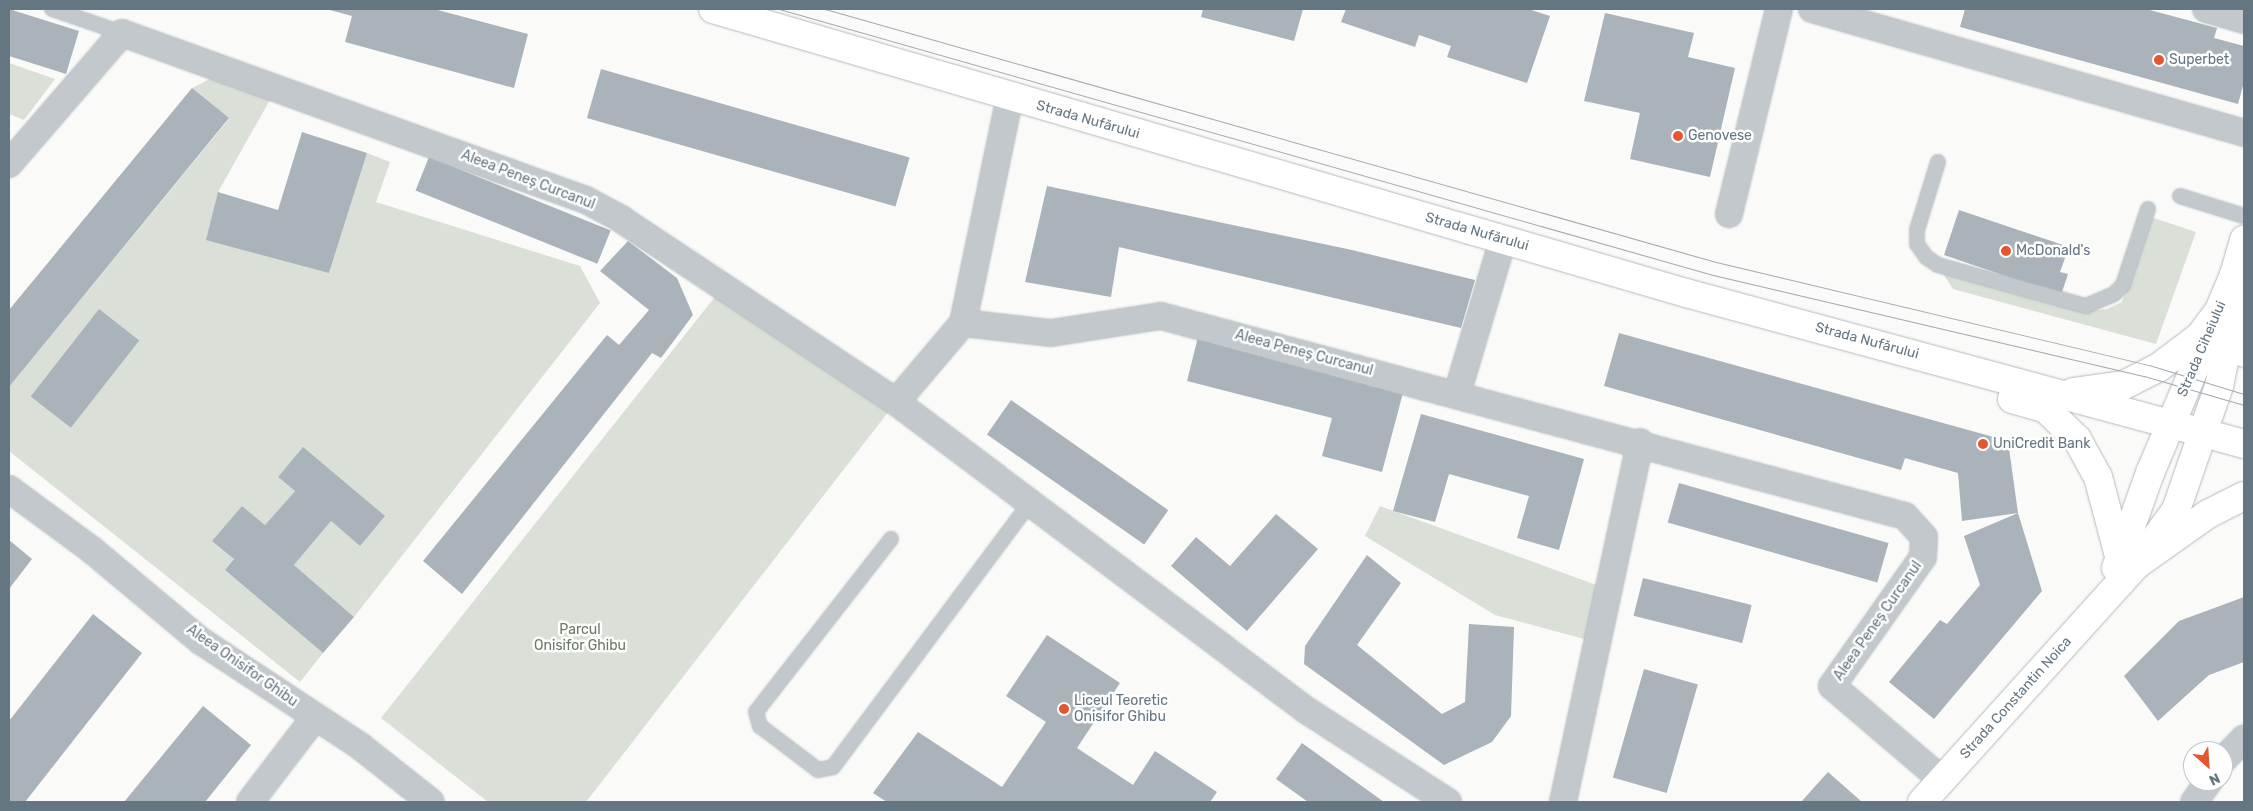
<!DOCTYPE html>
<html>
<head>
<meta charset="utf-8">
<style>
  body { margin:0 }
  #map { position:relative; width:2253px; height:811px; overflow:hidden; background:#fafaf8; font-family:Rubik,sans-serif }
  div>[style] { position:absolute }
  .green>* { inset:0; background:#dadfd7 }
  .building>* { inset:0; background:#aab3b9; transform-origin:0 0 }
  .roads { filter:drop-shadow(0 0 1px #b3babf) drop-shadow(0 0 1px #b3babf) }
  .lane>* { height:14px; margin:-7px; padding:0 7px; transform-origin:7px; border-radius:7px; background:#c3c8cc }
  .street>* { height:26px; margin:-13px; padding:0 13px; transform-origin:13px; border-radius:13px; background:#c3c8cc }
  .secondary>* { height:28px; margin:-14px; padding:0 14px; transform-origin:14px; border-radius:14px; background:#fff }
  .primary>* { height:28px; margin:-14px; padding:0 14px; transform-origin:14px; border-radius:14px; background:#fff }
  .tram>* { height:1px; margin:-0.5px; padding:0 0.5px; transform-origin:0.5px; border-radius:0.5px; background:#a2aab0 }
  .dots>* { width:14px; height:14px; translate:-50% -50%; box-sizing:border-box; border:2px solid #fff; border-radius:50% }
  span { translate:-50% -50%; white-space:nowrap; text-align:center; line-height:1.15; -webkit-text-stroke:5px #fff; paint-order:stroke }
  .poi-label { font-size:14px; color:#657683 }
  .left { translate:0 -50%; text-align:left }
  .street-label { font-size:14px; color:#657683 }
  .park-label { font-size:14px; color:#687a64 }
  .frame { position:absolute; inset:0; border:10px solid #657683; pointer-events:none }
  .north { position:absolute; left:2183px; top:741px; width:50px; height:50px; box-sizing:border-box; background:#fff; border:1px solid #c1c8cd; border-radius:50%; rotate:154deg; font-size:14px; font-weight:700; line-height:20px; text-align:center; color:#657683 }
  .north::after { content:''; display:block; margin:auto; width:18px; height:22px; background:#e4572e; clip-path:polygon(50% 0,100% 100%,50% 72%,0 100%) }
</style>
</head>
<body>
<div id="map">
  <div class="green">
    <div style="clip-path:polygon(9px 63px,55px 79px,24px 120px,9px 114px)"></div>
    <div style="clip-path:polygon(210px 79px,271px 98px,218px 192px,329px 273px,367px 153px,390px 162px,376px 202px,580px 266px,600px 303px,354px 617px,294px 565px,331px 521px,360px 546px,303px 448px,278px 477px,295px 491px,265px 525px,242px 506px,213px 540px,234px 559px,225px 570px,323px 653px,300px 682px,9px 451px,9px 387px,229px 119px,192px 88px)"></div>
    <div style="clip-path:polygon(2148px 216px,2196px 232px,2156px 344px,1953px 289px,1942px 272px,2088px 311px,2107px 309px,2122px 302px)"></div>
    <div style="clip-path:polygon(722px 288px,896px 402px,586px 802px,488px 802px,381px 718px)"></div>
    <div style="clip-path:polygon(1380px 506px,1610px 590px,1599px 643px,1495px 615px,1365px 536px)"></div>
  </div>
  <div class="building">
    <div style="clip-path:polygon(9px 9px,79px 31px,66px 74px,9px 56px)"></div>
    <div style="clip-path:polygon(326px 9px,434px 9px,528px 34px,514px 88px,345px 42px,352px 16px)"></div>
    <div style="clip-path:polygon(1203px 9px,1303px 9px,1294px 41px,1201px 17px)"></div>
    <div style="clip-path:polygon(1346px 9px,1528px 9px,1550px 16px,1527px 83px,1447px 57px,1451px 46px,1419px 35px,1415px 47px,1341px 22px)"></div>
    <div style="clip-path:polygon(1965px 9px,2146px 9px,2217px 28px,2214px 38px,2244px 46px,2244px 82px,2238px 104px,1960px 27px)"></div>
    <div style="clip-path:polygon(1605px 13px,1694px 33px,1688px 57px,1735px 68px,1710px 177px,1630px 159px,1640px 113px,1584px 101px)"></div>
    <div style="left:601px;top:69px;width:321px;height:51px;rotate:16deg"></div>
    <div style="clip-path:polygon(192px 88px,229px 118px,9px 387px,9px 310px)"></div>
    <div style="clip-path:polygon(302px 132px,367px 153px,329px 273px,206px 240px,218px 192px,278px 210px)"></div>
    <div style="left:429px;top:157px;width:196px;height:36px;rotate:22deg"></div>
    <div style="clip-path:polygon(1047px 186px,1352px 250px,1475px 280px,1461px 328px,1119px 247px,1111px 297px,1025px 282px)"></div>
    <div style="clip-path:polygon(1959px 210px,2069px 247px,2060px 272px,2068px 274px,2061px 295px,1944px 255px)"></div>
    <div style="clip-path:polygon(628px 241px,677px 278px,693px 315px,661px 358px,652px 353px,462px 594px,423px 561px,607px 335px,619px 345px,649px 310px,600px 271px)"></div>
    <div style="left:99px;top:309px;width:51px;height:111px;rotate:38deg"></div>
    <div style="clip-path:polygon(1619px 333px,2008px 441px,2018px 513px,1962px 521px,1958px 473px,1905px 458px,1901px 470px,1604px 386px)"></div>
    <div style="clip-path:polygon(1198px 337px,1404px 389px,1382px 472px,1322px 456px,1332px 418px,1187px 381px)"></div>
    <div style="left:1011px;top:400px;width:192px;height:42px;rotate:35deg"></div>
    <div style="clip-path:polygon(1421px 414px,1584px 459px,1559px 550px,1517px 538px,1529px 496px,1449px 474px,1435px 522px,1393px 511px)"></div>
    <div style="clip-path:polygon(303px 447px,385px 516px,360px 546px,331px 521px,294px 565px,354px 617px,323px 653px,225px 570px,234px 559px,212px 541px,242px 506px,265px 525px,295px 491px,278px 477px)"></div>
    <div style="left:1679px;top:483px;width:218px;height:41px;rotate:16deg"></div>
    <div style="clip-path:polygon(2018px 513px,2042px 591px,1934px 719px,1889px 682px,1940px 620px,1947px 624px,1980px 585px,1964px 536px)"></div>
    <div style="clip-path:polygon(1276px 514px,1318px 549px,1247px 631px,1171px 566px,1196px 537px,1230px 566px)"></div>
    <div style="clip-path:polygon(9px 540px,32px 559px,9px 589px)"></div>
    <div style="clip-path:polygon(1367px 555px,1401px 583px,1357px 645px,1442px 714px,1465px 702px,1469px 624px,1514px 627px,1511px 716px,1492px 742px,1444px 765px,1304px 664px,1305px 646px)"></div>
    <div style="left:1643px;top:578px;width:112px;height:39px;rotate:14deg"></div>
    <div style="clip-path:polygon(2244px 597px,2244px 662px,2209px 675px,2158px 721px,2124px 676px,2179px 621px)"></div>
    <div style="clip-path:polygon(93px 614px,142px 653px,25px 802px,9px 802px,9px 721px)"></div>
    <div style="clip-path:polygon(1047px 635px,1120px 683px,1077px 748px,1133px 785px,1155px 751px,1217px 792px,1210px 802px,887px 802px,873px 793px,918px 732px,1002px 787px,1046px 722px,1006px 696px)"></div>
    <div style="left:1644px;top:669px;width:56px;height:113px;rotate:16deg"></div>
    <div style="clip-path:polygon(203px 706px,251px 745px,205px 802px,124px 802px)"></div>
    <div style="clip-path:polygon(1302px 743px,1384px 802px,1308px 802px,1276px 779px)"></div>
    <div style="clip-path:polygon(1828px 772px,1862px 802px,1801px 802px)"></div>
  </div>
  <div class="roads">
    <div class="lane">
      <div style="left:52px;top:9px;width:74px;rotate:18.9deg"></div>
      <div style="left:1938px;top:162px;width:71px;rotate:107.2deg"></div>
      <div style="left:1917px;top:230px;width:14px;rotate:90deg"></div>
      <div style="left:1917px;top:244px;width:16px;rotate:55deg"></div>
      <div style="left:1926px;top:257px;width:14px;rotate:34deg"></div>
      <div style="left:1938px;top:265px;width:154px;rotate:15.5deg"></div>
      <div style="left:2086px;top:306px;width:30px;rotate:-23deg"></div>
      <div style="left:2114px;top:294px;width:13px;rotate:-45deg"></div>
      <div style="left:2123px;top:285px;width:80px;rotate:-71.8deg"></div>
      <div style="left:2180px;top:196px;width:67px;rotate:17.4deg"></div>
      <div style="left:891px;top:539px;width:219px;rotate:128deg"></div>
      <div style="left:756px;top:712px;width:15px;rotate:74deg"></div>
      <div style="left:760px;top:726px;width:73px;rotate:37.2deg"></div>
      <div style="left:818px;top:770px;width:15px;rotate:-11deg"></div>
      <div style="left:833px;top:767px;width:329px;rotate:-53.3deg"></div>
    </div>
    <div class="street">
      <div style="left:1812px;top:9px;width:449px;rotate:16deg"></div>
      <div style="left:2206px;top:9px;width:40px;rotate:16deg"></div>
      <div style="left:9px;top:164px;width:173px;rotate:-49.2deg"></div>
      <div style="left:122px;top:33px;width:493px;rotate:19.8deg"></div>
      <div style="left:586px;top:200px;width:40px;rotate:28deg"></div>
      <div style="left:621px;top:219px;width:330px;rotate:33.6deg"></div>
      <div style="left:896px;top:402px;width:513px;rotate:36.91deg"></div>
      <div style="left:1306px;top:710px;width:169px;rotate:32.9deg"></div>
      <div style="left:1729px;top:214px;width:211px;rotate:-76.3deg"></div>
      <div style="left:963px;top:323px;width:89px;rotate:6.5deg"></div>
      <div style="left:1051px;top:333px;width:111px;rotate:-8.8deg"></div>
      <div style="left:1161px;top:316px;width:770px;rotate:15.05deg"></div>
      <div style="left:1905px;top:516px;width:28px;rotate:48deg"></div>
      <div style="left:1924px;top:537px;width:20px;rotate:93deg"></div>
      <div style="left:1923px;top:557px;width:158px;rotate:125.2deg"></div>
      <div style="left:1832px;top:686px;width:145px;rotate:40.5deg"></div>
      <div style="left:1457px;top:394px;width:161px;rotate:-73.4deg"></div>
      <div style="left:896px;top:402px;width:104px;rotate:-49.7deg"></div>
      <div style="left:963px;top:323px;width:231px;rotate:-78.3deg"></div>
      <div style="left:9px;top:489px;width:103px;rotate:36.3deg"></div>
      <div style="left:92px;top:550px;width:142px;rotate:39.9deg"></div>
      <div style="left:201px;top:641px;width:191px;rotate:33.4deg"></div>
      <div style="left:360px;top:746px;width:90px;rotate:38.3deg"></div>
      <div style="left:2223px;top:760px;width:30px;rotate:-46deg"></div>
      <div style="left:250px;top:802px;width:107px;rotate:-52.6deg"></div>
      <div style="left:1563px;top:802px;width:368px;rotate:-77.9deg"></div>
      <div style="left:2194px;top:802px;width:26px;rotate:-54deg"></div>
    </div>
    <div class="secondary">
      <div style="left:2116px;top:568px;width:101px;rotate:-70.3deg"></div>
      <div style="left:2150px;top:473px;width:215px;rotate:-67deg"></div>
      <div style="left:2234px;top:275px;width:37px;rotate:-74deg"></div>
      <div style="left:1922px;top:802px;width:319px;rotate:-47.9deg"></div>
      <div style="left:2136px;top:565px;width:68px;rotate:-54deg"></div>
      <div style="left:2176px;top:510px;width:131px;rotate:-70.9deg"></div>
      <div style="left:2219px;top:386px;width:75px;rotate:-78.4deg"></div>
      <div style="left:2234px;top:313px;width:38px;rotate:-90deg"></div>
    </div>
    <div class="primary">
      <div style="left:713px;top:9px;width:1014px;rotate:16.27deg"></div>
      <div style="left:1686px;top:293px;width:578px;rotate:15.14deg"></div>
      <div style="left:2234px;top:313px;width:41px;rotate:76deg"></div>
      <div style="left:2073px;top:392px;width:51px;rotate:-7.8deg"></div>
      <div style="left:2124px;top:385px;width:38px;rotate:-27deg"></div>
      <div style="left:2158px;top:368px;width:53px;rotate:-37.3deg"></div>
      <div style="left:2200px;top:336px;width:26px;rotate:-53deg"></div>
      <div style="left:2012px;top:399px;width:35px;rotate:16deg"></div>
      <div style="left:2046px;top:409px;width:43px;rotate:44.1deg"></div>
      <div style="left:2077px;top:439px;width:43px;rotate:61.1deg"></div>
      <div style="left:2098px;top:477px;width:82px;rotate:75.1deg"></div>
      <div style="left:2136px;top:565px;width:88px;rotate:-35.3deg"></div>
      <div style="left:2208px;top:514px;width:40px;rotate:-26.6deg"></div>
    </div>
  </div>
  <div class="tram">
    <div style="left:779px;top:9px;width:971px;rotate:15.9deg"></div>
    <div style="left:1713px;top:275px;width:443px;rotate:13.2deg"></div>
    <div style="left:2144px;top:376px;width:104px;rotate:16.2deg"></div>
    <div style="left:825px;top:9px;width:926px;rotate:15.85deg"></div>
    <div style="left:1716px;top:262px;width:445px;rotate:13.4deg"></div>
    <div style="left:2149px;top:365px;width:99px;rotate:17deg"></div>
  </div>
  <div class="dots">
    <div style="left:2159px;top:60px;background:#e4572e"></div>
    <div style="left:1678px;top:136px;background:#e4572e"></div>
    <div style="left:2006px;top:251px;background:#e4572e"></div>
    <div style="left:1983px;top:444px;background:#e4572e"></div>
    <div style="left:1064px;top:709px;background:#e4572e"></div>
  </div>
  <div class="poi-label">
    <span class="left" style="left:2169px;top:60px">Superbet</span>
    <span class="left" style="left:1688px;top:136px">Genovese</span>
    <span class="left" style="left:2016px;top:251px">McDonald's</span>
    <span class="left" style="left:1993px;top:444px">UniCredit Bank</span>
    <span class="left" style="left:1074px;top:709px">Liceul Teoretic<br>Onisifor Ghibu</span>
  </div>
  <div class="street-label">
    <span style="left:1088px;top:120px;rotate:16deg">Strada Nufărului</span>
    <span style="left:528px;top:180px;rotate:21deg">Aleea Peneș Curcanul</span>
    <span style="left:1477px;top:232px;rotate:16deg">Strada Nufărului</span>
    <span style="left:1867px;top:341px;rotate:15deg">Strada Nufărului</span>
    <span style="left:2202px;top:349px;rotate:-67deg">Strada Ciheiului</span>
    <span style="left:1304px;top:353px;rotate:15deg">Aleea Peneș Curcanul</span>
    <span style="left:1878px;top:621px;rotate:-55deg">Aleea Peneș Curcanul</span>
    <span style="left:242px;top:666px;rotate:35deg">Aleea Onisifor Ghibu</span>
    <span style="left:2016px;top:698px;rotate:-48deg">Strada Constantin Noica</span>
  </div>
  <div class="park-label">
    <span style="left:580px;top:638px">Parcul<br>Onisifor Ghibu</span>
  </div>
  <div class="frame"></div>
  <div class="north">N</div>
</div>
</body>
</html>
